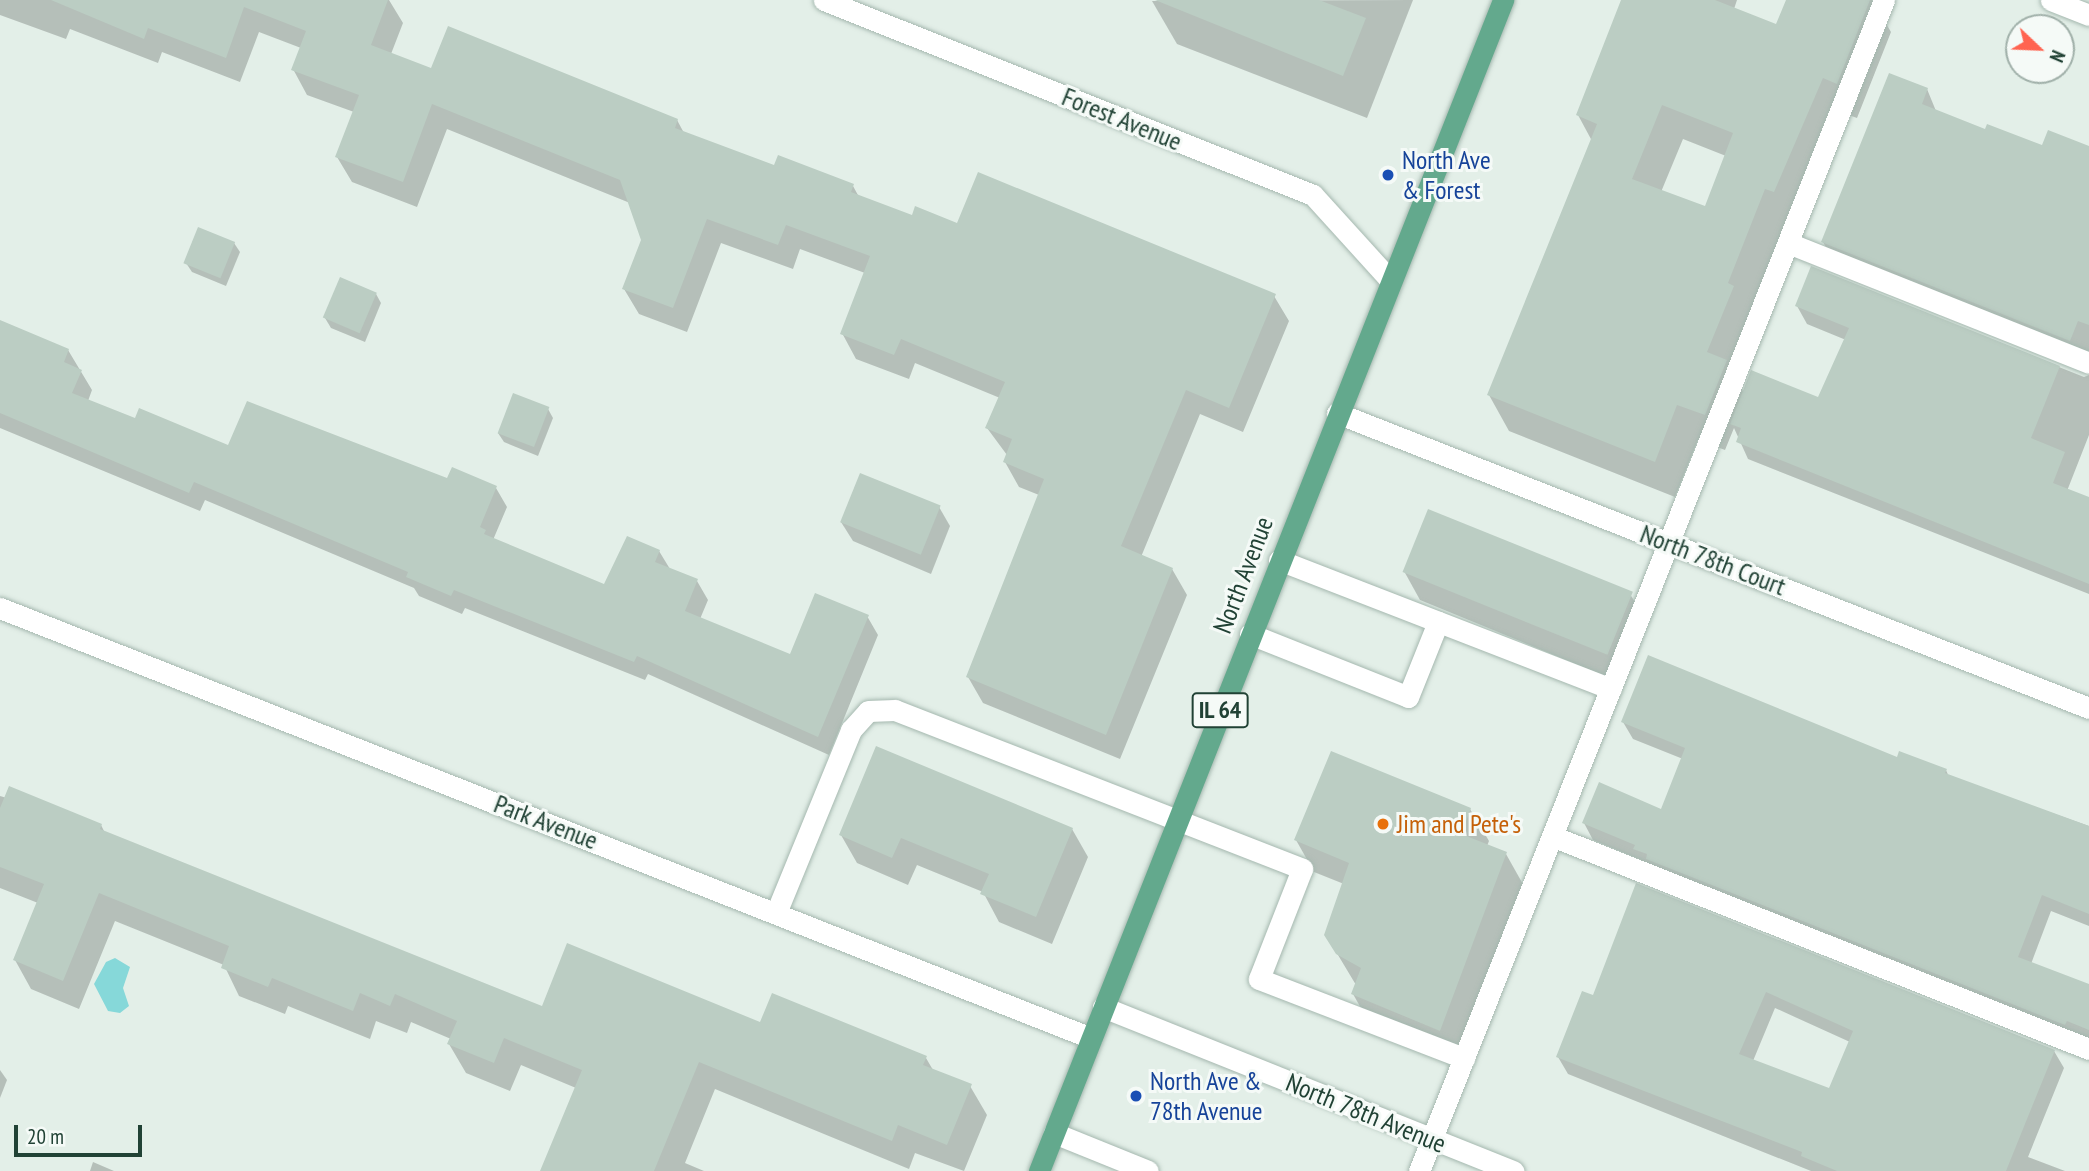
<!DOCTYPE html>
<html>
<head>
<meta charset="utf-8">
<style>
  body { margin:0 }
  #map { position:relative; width:2089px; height:1171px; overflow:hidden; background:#e3efe8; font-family:"PT Sans Narrow",sans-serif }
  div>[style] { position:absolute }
  .water>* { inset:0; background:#86d8d9 }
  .shadow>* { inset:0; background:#0003 }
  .building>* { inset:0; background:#bbcdc3; transform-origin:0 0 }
  .roads { filter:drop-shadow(0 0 2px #a5b8af) drop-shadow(0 0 2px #a5b8af) }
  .service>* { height:21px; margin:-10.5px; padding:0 10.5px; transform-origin:10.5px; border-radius:10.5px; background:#fff }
  .minor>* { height:21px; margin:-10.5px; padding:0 10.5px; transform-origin:10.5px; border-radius:10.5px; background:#fff }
  .primary>* { height:21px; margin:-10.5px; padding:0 10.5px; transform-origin:10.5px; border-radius:10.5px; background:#63a98d }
  .dots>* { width:19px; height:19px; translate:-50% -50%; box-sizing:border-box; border:4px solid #f5faf7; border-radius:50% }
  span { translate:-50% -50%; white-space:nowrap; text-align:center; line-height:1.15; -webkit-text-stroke:6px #f5faf7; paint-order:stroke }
  .shield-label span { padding:2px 5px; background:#f5faf7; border:2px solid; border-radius:5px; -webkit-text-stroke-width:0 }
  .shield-label { font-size:24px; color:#214235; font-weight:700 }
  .street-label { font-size:26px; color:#214235 }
  .transit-label { font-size:26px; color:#164399 }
  .left { translate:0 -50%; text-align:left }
  .food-label { font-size:26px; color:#c56008 }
  .north { position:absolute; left:2005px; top:14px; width:70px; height:70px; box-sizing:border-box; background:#f5faf7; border:2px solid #a0b0a9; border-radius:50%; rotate:113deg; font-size:19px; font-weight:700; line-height:28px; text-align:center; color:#214235 }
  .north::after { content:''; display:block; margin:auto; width:24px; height:32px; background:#ff6451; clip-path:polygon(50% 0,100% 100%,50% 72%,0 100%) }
  .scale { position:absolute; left:14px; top:1125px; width:128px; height:32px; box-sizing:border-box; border:4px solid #214235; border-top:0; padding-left:9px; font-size:21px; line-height:24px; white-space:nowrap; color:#214235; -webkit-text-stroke:5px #f5faf7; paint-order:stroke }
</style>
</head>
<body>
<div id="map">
  <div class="water">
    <div style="clip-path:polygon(115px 958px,130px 967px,123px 988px,129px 1006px,120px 1013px,108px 1011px,94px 984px,106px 962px)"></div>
  </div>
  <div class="shadow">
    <div style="clip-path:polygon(0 0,389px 0,403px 23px,391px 54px,432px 70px,677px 120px,684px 133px,775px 167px,853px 186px,859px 197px,914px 217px,1274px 296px,1289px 321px,1243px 432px,1200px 414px,1141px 557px,1172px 569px,1187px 595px,1120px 759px,983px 703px,968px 677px,1039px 495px,1019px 487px,1005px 462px,1007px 455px,987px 428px,1000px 398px,915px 363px,909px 379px,856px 359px,842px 333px,865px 273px,800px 249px,793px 269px,721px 243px,687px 332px,639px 314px,624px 289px,643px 240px,630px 203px,447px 129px,417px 207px,352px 182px,337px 157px,354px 112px,307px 95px,293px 69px,301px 48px,259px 32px,240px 82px,162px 52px,158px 63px,70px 29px,66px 39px,0 15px)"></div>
    <div style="clip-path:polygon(1413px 0,1367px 118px,1177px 44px,1152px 1px)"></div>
    <div style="clip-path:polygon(evenodd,1623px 0,1737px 0,1734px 9px,1777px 26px,1788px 0,1872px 0,1891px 32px,1857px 118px,1843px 113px,1733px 374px,1744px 393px,1819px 399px,1846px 340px,1807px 324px,1797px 306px,1812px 269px,2084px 377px,2089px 375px,2089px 435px,2067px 491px,2089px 499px,2089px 594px,1748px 459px,1734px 428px,1725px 450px,1698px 440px,1675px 497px,1509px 431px,1489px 395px,1592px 141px,1578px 115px,1623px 0,1683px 139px,1726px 156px,1706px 209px,1661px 192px,1683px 139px)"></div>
    <div style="clip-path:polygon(1927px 89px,1936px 111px,1986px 131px,2042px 148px,2089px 148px,2089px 362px,1833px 260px,1823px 242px)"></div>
    <div style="clip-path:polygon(234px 243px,240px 252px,226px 286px,192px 272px,186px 263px)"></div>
    <div style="clip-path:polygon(376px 294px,381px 303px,365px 342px,331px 328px,325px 318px)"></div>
    <div style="clip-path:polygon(0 322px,68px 350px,92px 390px,88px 401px,136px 420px,229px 448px,496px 488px,507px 507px,493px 540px,605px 587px,659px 551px,670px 569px,697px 581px,708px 600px,700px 619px,790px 657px,867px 616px,878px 635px,829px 755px,648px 674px,645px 680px,465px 608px,462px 614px,419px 596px,414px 588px,205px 500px,200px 511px,0 428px)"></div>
    <div style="clip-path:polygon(548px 409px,553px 418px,538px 456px,504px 442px,498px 433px)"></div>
    <div style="clip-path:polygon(939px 507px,950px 526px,931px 574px,853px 541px,841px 522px)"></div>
    <div style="clip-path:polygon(1404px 571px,1630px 594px,1647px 622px,1622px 683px,1420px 600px)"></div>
    <div style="clip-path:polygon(1623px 722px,1898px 759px,1946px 770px,1949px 777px,2089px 826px,2089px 926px,2051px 911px,2031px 964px,2089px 986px,2089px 1044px,1645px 866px,1641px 860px,1593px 840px,1584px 823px,1662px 811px,1683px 759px,1633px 739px)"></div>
    <div style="clip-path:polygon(0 796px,101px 825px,105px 833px,542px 1008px,761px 1024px,926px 1058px,933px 1070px,970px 1086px,987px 1115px,964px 1171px,915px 1153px,909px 1169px,715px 1089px,685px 1163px,704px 1171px,542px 1171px,576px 1088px,521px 1065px,510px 1091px,466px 1073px,449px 1044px,451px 1039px,411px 1022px,407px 1033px,376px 1021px,370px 1039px,288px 1006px,285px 1014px,239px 996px,224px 965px,115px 921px,79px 1009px,31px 989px,15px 960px,38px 903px,0 888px)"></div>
    <div style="clip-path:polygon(1470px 809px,1489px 841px,1487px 846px,1506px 854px,1524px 886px,1458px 1062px,1371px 1026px,1353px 994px,1356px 985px,1326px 935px,1344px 884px,1314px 872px,1296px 840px)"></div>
    <div style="clip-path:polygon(1072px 829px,1088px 857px,1052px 944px,999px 922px,983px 892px,917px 865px,908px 885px,857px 863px,841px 835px)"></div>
    <div style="clip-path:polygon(evenodd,1637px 886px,2054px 1051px,2064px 1068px,2028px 1157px,2065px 1171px,1811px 1171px,1568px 1074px,1558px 1057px,1594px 997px,1637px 886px,1775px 1008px,1850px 1042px,1830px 1090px,1753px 1061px,1775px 1008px)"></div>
    <div style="clip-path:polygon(0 1070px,7px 1080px,0 1098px)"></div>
    <div style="clip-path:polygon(93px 1162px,114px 1171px,90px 1171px)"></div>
  </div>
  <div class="building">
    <div style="clip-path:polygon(51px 0,388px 0,371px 45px,431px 68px,448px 26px,678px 119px,675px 128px,774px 165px,778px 155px,854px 184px,851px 192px,912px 215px,915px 206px,957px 223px,978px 172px,1276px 294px,1229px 408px,1186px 390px,1121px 546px,1173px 568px,1106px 735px,966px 677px,1044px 479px,1003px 462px,1012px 439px,985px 428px,1005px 382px,901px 339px,894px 355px,840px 334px,870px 256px,786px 225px,778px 245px,707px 219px,673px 308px,622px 289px,641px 240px,620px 180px,432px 104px,403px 182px,335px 157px,359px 95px,291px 70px,306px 31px,244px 7px,226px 58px,148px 28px,144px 39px)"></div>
    <div style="clip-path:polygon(1155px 0,1319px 0,1366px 18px,1343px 76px)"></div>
    <div style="clip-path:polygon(evenodd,1621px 0,1715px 0,1776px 24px,1786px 0,1870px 0,1837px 84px,1823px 78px,1774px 192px,1765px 189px,1728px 283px,1734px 286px,1707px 352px,1727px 360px,1705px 415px,1677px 405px,1655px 462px,1487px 395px,1597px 124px,1576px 115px,1621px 0,1662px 105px,1733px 133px,1705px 206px,1632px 179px,1662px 105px)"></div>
    <div style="clip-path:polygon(1889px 73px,1928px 88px,1922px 104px,1985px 129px,1987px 124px,2042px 145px,2048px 130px,2089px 146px,2089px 325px,2078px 321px,2070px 341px,1821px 242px)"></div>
    <div style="left:198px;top:227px;width:40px;height:39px;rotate:22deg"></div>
    <div style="clip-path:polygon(1811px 266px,2060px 366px,2031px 438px,2065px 452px,2053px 483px,2089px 497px,2089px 584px,1736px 442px,1741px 428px,1730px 424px,1751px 370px,1818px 397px,1849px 328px,1795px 306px)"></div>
    <div style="left:340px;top:277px;width:40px;height:44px;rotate:23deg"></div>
    <div style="clip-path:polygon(0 320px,69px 349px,64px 362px,82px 370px,72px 393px,135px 418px,139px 408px,228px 445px,247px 401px,447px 478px,452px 467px,497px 486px,480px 527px,486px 530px,484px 534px,604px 584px,627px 536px,660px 550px,655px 562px,698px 579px,685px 611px,790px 654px,815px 593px,869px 615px,818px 737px,637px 656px,634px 662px,454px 590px,451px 596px,406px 577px,408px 572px,194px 482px,189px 493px,0 413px)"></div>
    <div style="left:513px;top:393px;width:39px;height:43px;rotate:21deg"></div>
    <div style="left:860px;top:473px;width:87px;height:53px;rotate:22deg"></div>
    <div style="left:1428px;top:509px;width:221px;height:68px;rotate:22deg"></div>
    <div style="clip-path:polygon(1648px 655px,1897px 757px,1899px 751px,1947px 769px,1945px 773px,2089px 826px,2089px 914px,2042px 895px,2018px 957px,2089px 984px,2089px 1030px,2067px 1021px,2065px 1025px,1646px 859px,1647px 854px,1633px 849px,1635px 845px,1582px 823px,1599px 782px,1661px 809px,1685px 748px,1621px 722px)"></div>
    <div style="clip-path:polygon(876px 746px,1073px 828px,1036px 917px,980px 894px,989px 874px,901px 838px,892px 858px,839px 835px)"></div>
    <div style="clip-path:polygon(1331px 751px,1471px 808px,1461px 834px,1507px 852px,1440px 1031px,1351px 994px,1361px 968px,1336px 954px,1324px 935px,1349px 863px,1294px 840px)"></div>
    <div style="clip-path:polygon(9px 786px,102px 824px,100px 829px,542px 1006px,567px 943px,760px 1022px,772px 993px,927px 1056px,923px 1065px,972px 1084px,947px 1145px,898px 1125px,892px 1141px,699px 1062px,654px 1171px,540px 1171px,582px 1070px,504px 1038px,494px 1063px,447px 1044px,457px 1021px,395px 994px,390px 1006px,360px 993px,353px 1011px,272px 978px,268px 987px,221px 968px,229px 946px,99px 893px,63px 981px,13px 960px,44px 884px,0 867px,0 808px)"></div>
    <div style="clip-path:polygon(evenodd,1636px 883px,2055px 1050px,2006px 1171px,1837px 1171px,1801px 1156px,1802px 1152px,1556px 1057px,1582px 991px,1593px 995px,1636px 883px,1766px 992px,1853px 1031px,1829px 1088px,1739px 1054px,1766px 992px)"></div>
  </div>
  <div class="roads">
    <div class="service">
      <div style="left:1788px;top:243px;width:324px;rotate:21.7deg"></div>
      <div style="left:1279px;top:560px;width:356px;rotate:21.2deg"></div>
      <div style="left:1250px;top:634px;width:170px;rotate:21.7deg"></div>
      <div style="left:1408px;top:697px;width:81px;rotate:-68.2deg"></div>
      <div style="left:1552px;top:836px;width:578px;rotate:21.64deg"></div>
      <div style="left:776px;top:913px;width:198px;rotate:-67.7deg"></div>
      <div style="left:851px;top:730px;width:25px;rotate:-48deg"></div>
      <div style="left:868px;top:711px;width:27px;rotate:-2deg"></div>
      <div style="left:895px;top:710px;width:437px;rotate:21.3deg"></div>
      <div style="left:1302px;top:869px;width:118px;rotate:111.4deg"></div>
      <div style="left:1259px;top:979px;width:220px;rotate:21.1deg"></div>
      <div style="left:1054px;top:1133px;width:101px;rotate:22deg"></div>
      <div style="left:1419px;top:1171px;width:1260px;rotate:-68.34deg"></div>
    </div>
    <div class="minor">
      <div style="left:824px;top:0;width:526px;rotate:21.74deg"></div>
      <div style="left:1313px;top:195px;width:115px;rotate:47.8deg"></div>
      <div style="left:2051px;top:0;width:41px;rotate:21.5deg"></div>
      <div style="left:1337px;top:413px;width:808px;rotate:21.42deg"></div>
      <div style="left:0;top:608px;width:1173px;rotate:21.51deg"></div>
      <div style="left:1103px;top:1007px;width:442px;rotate:21.8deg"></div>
    </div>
    <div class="primary">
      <div style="left:1039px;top:1171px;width:1260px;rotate:-68.38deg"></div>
    </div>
  </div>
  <div class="dots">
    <div style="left:1388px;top:175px;background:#1a4fb4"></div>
    <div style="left:1383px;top:824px;background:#e8710a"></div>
    <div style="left:1136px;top:1096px;background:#1a4fb4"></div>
  </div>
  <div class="shield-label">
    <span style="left:1220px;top:710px">IL 64</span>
  </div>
  <div class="street-label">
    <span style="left:1122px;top:119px;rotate:22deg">Forest Avenue</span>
    <span style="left:1713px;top:560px;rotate:21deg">North 78th Court</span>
    <span style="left:1243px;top:575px;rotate:-69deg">North Avenue</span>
    <span style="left:546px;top:822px;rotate:21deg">Park Avenue</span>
    <span style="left:1366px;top:1113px;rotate:22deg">North 78th Avenue</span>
  </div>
  <div class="transit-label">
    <span class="left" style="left:1402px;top:175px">North Ave<br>&amp; Forest</span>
    <span class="left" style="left:1150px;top:1096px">North Ave &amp;<br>78th Avenue</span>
  </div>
  <div class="food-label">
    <span class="left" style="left:1397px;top:824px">Jim and Pete's</span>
  </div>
  <div class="north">N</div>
  <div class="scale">20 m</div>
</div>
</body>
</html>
